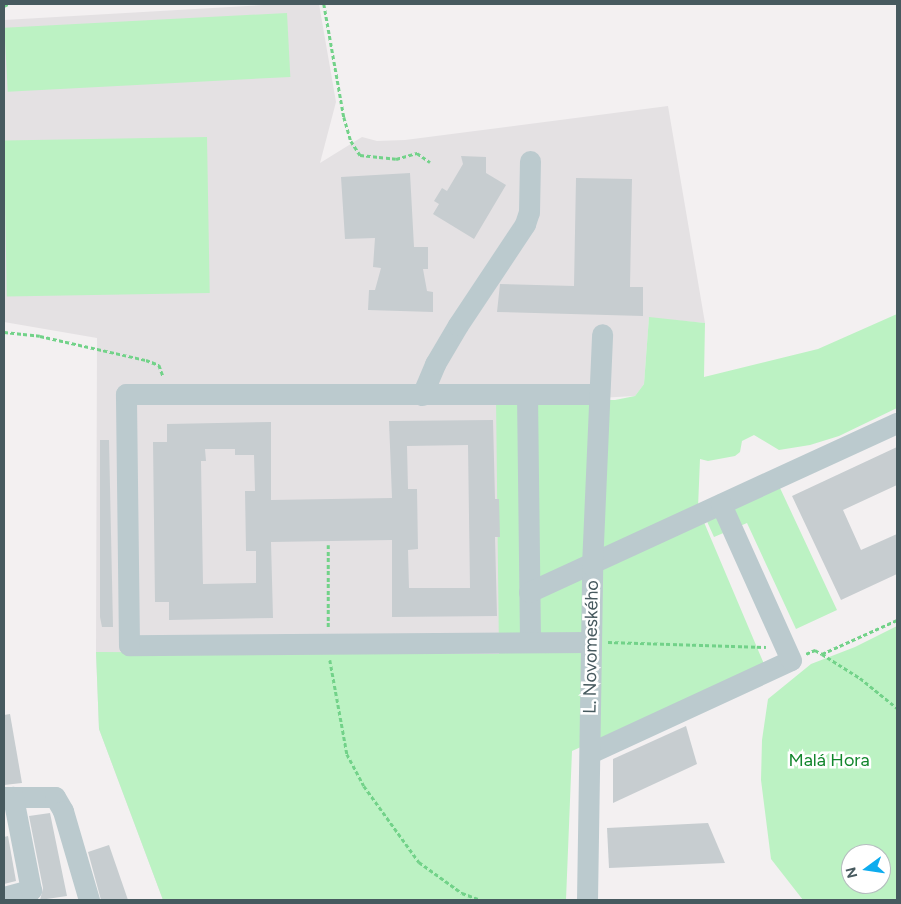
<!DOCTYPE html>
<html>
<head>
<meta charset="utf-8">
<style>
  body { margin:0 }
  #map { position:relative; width:901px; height:904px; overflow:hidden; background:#f3f0f1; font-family:Figtree,sans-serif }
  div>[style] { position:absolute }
  .education>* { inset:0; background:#e4e1e3 }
  .green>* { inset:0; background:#bcf2c3; transform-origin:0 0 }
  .building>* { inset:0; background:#c7cdd0 }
  .path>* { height:2.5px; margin-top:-1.25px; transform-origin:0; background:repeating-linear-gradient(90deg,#72d289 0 4px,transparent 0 6.5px) }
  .minor>* { height:21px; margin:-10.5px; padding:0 10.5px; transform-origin:10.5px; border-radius:10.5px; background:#bbcace }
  span { translate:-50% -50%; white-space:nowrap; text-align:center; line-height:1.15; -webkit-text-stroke:5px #fff; paint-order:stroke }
  .street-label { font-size:18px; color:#475a5f }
  .park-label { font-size:18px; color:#12862d }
  .frame { position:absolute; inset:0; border:5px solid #475a5f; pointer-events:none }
  .north { position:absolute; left:841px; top:844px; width:50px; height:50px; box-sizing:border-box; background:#fff; border:1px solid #b5bdbf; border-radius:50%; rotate:256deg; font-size:14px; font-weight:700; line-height:20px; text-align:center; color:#475a5f }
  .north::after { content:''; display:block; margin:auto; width:18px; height:22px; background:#0eacee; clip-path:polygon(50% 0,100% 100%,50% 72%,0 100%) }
</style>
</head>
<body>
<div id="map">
  <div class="education">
    <div style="clip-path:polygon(282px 4px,319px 4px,336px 102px,320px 163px,362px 137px,377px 141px,405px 140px,668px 106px,705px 323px,649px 318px,644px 384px,635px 396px,580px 399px,566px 740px,163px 900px,99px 729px,96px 652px,97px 338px,4px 322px,4px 20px)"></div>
  </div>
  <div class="green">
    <div style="left:287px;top:13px;width:64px;height:283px;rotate:87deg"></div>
    <div style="left:207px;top:137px;width:156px;height:203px;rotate:89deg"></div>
    <div style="clip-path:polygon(897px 314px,897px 408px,839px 436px,810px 445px,779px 450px,754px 435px,742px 441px,740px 452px,735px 456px,708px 461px,700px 459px,698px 508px,764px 664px,572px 751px,566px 900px,163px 900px,99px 729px,96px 652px,499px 654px,496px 399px,615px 400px,635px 396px,644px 384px,649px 317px,705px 323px,704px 377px,818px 349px)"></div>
    <div style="clip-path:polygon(780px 488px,837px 610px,796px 629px,747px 523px,714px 537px,705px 517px)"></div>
    <div style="clip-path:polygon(evenodd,897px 626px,897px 900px,803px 900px,771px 859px,761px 780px,762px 740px,768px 699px,811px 664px,855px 647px,897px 626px,851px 854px,881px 854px,881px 884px,851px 884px,851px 854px)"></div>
  </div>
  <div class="building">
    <div style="clip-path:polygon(461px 156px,486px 157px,486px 173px,506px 185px,474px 239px,433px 214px,439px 204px,434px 201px,442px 188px,447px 191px,463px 164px)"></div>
    <div style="clip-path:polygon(410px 173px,414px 247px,428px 247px,428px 269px,423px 269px,427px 291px,433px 292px,433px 312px,368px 310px,369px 290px,375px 290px,381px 268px,373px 267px,375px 238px,345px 239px,341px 177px)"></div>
    <div style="clip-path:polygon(576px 178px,632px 179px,630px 287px,643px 287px,643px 316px,497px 312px,500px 284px,574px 286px)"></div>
    <div style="clip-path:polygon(evenodd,493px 420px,495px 499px,499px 499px,500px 537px,495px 537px,497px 616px,392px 617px,392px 540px,271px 542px,273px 618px,169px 620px,169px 602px,155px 602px,153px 442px,167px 442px,167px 424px,271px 422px,271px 500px,392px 498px,389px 421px,493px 420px,468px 445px,470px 588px,409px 588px,408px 550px,418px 549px,417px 489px,408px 489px,407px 446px,468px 445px,493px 420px,205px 449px,235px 449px,235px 455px,254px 455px,255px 491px,245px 491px,246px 551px,256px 551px,256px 583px,203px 584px,201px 461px,206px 461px,205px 449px)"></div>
    <div style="clip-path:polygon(100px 440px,109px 440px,113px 627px,102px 627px,100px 617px)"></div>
    <div style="clip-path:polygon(897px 447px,897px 485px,843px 510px,861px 550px,897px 534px,897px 574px,841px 600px,792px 496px)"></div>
    <div style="clip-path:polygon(10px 714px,22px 783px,4px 785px,4px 715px)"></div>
    <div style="clip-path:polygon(686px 726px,697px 764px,613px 803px,613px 759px)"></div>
    <div style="clip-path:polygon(50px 813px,67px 896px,40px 900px,43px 888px,29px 816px)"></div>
    <div style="clip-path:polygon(708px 823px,725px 863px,609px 868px,607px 828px)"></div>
    <div style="clip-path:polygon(8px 836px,16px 881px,4px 884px,4px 837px)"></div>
    <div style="clip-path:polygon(109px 845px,128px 900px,101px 900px,88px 852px)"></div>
  </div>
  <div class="path">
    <div style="left:324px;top:4px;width:115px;rotate:80deg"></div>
    <div style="left:344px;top:117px;width:25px;rotate:74deg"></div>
    <div style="left:351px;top:141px;width:17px;rotate:57deg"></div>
    <div style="left:360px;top:155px;width:36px;rotate:6deg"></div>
    <div style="left:396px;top:159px;width:22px;rotate:-16deg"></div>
    <div style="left:417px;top:153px;width:16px;rotate:35deg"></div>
    <div style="left:4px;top:6px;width:4px;rotate:-27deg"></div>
    <div style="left:4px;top:332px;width:36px;rotate:6deg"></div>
    <div style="left:40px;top:336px;width:109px;rotate:12.8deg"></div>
    <div style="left:146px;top:360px;width:14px;rotate:21deg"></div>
    <div style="left:159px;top:365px;width:12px;rotate:70deg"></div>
    <div style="left:328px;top:627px;width:82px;rotate:-90deg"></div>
    <div style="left:608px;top:642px;width:158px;rotate:1.8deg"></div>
    <div style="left:806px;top:654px;width:10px;rotate:-24deg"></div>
    <div style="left:815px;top:650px;width:8px;rotate:30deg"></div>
    <div style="left:822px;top:654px;width:82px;rotate:-24.4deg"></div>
    <div style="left:822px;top:654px;width:45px;rotate:32.3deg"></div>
    <div style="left:860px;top:678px;width:48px;rotate:39deg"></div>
    <div style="left:330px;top:660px;width:96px;rotate:79.7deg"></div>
    <div style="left:347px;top:754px;width:36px;rotate:62deg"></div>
    <div style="left:364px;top:786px;width:94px;rotate:54.1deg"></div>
    <div style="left:419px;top:862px;width:53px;rotate:35.8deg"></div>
    <div style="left:462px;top:893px;width:20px;rotate:20deg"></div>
  </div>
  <div class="minor">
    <div style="left:527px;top:394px;width:248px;rotate:89.3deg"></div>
    <div style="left:422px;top:395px;width:34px;rotate:-67deg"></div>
    <div style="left:435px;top:364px;width:45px;rotate:-59.5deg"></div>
    <div style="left:458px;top:325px;width:121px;rotate:-56.4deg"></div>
    <div style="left:525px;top:224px;width:13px;rotate:-72deg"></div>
    <div style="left:529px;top:212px;width:51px;rotate:-88.9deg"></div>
    <div style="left:529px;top:592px;width:405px;rotate:-24.7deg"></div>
    <div style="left:591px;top:642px;width:462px;rotate:179.6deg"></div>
    <div style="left:129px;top:645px;width:251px;rotate:-90.7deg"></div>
    <div style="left:126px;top:394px;width:471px"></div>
    <div style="left:590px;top:753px;width:221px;rotate:-24.8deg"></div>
    <div style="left:791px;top:660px;width:171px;rotate:-114.2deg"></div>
    <div style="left:4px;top:797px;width:51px"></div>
    <div style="left:55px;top:797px;width:16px;rotate:60deg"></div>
    <div style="left:63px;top:811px;width:93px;rotate:73.7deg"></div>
    <div style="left:4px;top:897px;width:28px;rotate:-15deg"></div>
    <div style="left:31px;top:890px;width:95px;rotate:-101deg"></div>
    <div style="left:587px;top:900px;width:334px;rotate:-89.1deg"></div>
    <div style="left:592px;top:566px;width:232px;rotate:-87.5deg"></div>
  </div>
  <div class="street-label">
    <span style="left:591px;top:647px;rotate:-89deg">L. Novomeského</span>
  </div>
  <div class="park-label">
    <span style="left:829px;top:760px">Malá Hora</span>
  </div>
  <div class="frame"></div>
  <div class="north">N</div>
</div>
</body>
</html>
